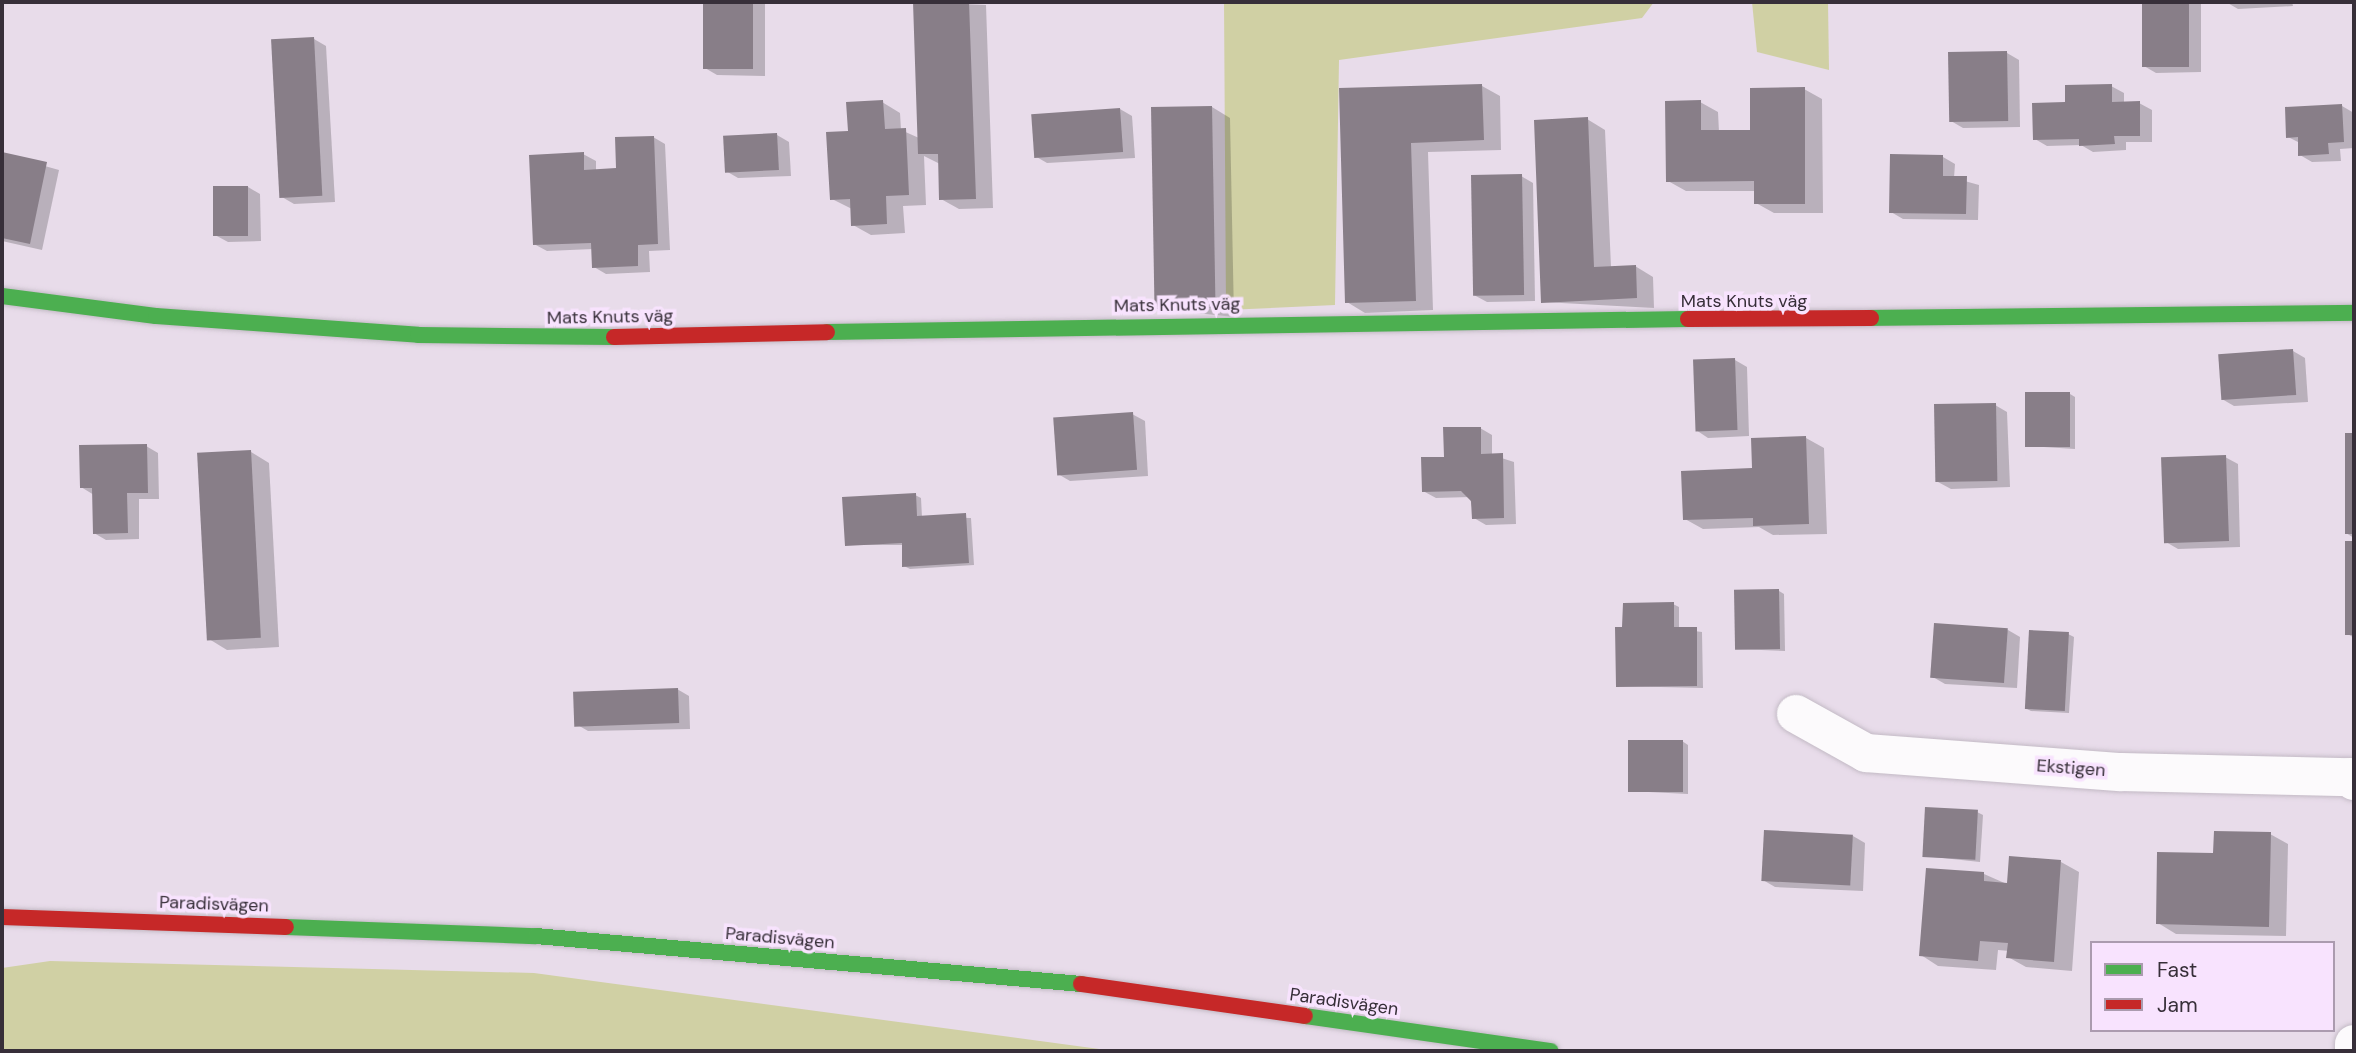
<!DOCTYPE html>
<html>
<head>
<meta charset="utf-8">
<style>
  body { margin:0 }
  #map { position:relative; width:2356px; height:1053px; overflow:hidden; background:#e8dcea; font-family:"DM Sans",sans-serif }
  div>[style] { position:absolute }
  .green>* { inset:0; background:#d0d0a4 }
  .shadow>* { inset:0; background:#0003 }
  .building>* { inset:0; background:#887e88; transform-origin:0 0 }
  .roads { filter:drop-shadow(0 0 2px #c3bac5) drop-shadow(0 0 2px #c3bac5) }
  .street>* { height:38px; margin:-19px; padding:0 19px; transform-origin:19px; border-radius:19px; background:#fcfafc }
  .fast>* { height:16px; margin:-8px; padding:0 8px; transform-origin:8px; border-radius:8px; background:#4caf50 }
  .jam>* { height:16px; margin:-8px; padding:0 8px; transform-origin:8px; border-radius:8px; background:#c62828 }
  span { translate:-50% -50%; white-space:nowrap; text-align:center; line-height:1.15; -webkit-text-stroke:7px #f8e3fe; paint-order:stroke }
  .street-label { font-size:18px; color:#372f39 }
  .frame { position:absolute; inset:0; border:4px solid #372f39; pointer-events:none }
  .legend { position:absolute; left:2090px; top:941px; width:245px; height:91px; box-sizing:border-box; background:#f8e3fe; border:2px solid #ab9baf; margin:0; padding:9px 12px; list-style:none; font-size:21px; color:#372f39 }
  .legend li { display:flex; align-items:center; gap:14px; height:35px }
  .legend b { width:35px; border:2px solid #ab9baf }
</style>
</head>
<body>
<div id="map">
  <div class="green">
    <div style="clip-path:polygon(1224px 2px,1654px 2px,1642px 18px,1339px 60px,1335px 305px,1226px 310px)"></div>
    <div style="clip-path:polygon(1752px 2px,1828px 2px,1829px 70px,1757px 52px)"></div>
    <div style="clip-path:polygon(50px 961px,534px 973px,1114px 1051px,2px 1051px,2px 968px)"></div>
  </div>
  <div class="shadow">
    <div style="clip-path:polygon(705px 2px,765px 2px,765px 76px,717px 75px,705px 68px)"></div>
    <div style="clip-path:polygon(914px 2px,986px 5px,993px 208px,959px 209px,941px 199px,940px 164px,924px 156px,926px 205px,903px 206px,905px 233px,871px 235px,853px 225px,852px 209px,832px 199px,850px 132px,882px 102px,900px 113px,901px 130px,919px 138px)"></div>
    <div style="clip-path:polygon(2143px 2px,2201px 2px,2201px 72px,2156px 73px,2144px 66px)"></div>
    <div style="clip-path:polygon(2226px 2px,2292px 2px,2293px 6px,2238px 9px)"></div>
    <div style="clip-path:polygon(314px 39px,326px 46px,335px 202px,294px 204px,282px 197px)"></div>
    <div style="clip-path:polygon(2007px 53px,2019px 60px,2020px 127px,1963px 128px,1951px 121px)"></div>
    <div style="clip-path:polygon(1482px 86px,1500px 96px,1501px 150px,1428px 152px,1433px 310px,1365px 313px,1347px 302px,1340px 90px)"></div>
    <div style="clip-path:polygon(2111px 86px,2124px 93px,2124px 103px,2139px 103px,2152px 110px,2152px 142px,2126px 142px,2126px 150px,2093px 152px,2081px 145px,2047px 146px,2035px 139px,2067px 103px)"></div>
    <div style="clip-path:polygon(1804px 89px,1822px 99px,1823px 213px,1774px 213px,1756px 203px,1756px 191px,1686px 191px,1668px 181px,1700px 102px,1718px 112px,1719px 132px,1752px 132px)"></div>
    <div style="clip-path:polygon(2342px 106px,2354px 113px,2354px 148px,2340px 149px,2341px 161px,2312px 162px,2300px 155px,2300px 143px,2288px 137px)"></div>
    <div style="clip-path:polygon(1212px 107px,1230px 118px,1234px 317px,1158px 309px)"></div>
    <div style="clip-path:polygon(1120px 109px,1132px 116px,1135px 158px,1047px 163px,1035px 156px)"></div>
    <div style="clip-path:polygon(1587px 119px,1605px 130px,1611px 267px,1635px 266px,1653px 277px,1654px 308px,1543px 302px)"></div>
    <div style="clip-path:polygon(777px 135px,789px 142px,791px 176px,738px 178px,726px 171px)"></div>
    <div style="clip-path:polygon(653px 137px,665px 144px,670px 250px,649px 251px,650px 272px,606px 274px,594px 267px,593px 249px,547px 251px,534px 244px,583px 154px,596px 161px,596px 171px,618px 170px)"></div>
    <div style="clip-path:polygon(2px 154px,59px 170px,42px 250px,2px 241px)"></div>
    <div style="clip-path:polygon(1943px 157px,1955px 164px,1954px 178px,1979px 185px,1978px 220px,1903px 219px,1891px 212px)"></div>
    <div style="clip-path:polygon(1521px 176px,1533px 183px,1535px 301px,1487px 302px,1474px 295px)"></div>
    <div style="clip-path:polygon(248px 187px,260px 194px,261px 241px,228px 242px,215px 235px)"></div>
    <div style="clip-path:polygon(2293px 351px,2305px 358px,2308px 402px,2234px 406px,2222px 399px)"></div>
    <div style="clip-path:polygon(1735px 360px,1747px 367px,1749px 436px,1708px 438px,1696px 430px)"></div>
    <div style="clip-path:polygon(2070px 394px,2075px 397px,2075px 449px,2027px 446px)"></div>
    <div style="clip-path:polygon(1995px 405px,2007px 412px,2010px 487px,1951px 489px,1938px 482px)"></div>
    <div style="clip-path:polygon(1132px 414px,1145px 421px,1148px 476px,1070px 481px,1058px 474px)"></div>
    <div style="clip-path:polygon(1480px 428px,1492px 435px,1492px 455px,1514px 462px,1516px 524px,1486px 525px,1474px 518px,1470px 497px,1436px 498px,1423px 491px,1446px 459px)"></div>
    <div style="clip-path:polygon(2347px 434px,2354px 435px,2354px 538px,2346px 533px)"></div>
    <div style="clip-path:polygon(1806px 438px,1824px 448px,1827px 534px,1773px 535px,1759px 527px,1703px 529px,1685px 519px)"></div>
    <div style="clip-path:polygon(146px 446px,158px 453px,159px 499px,139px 499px,139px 539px,106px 540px,94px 533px,94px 495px,81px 487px)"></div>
    <div style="clip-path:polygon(251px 452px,269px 463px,279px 647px,227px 650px,209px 639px)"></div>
    <div style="clip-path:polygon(2225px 457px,2238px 464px,2240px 547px,2178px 549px,2166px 542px)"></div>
    <div style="clip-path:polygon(915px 495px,921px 498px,922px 517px,971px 518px,974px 565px,910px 569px,904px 566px,903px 545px,846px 545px)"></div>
    <div style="clip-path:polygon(2347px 543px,2354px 543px,2354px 638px,2348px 634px)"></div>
    <div style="clip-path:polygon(1779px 591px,1784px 594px,1785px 651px,1736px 649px)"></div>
    <div style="clip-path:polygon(1673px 604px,1679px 607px,1679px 629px,1702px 632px,1703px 688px,1617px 686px,1624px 629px)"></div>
    <div style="clip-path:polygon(2008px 630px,2020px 637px,2017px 688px,1945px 684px,1933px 677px)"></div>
    <div style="clip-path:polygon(2068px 634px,2074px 637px,2069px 713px,2031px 711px,2025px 708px)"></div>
    <div style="clip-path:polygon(677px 689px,689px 696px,690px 729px,588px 731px,576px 724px)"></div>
    <div style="clip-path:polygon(1682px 741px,1688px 745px,1688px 794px,1629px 791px)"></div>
    <div style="clip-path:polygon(1977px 812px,1983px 815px,1980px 862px,1924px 856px)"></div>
    <div style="clip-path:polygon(2270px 834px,2288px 844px,2286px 936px,2176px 934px,2158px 923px)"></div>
    <div style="clip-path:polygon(1853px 836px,1865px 843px,1863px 891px,1775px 887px,1763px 880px)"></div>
    <div style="clip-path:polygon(2061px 862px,2079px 872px,2072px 971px,2026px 967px,2008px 957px,2009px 951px,1998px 950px,1996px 970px,1938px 966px,1921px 955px,1984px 874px,2009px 885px)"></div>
  </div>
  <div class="building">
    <div style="left:703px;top:2px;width:50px;height:67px"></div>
    <div style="clip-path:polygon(913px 2px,969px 2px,976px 199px,939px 200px,938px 154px,918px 154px)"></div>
    <div style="left:2142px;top:2px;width:47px;height:65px"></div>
    <div style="left:314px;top:37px;width:159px;height:43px;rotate:87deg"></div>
    <div style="left:2007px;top:51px;width:70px;height:59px;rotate:89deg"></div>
    <div style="clip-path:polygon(1482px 84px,1484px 140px,1411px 143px,1416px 301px,1345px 303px,1339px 88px)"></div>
    <div style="clip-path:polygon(2112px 84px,2112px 102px,2140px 101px,2140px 136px,2114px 136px,2115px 144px,2079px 146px,2079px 139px,2033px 140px,2032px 103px,2065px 102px,2065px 85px)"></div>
    <div style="clip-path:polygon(1805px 87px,1805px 204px,1754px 204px,1754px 181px,1666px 182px,1665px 101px,1701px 100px,1701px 130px,1750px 130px,1750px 88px)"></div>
    <div style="clip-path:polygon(883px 100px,885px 129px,906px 128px,909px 195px,886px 196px,887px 224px,851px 226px,850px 199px,830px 200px,826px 132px,848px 131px,846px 102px)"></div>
    <div style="clip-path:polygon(2342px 104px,2344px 142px,2328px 143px,2329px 154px,2298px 156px,2298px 137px,2286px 138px,2285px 107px)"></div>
    <div style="left:1212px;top:106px;width:202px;height:61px;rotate:89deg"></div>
    <div style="left:1120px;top:108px;width:44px;height:89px;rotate:86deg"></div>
    <div style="clip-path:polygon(1588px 117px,1594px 267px,1636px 265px,1637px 298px,1541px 303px,1534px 120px)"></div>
    <div style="left:777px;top:133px;width:37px;height:54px;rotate:87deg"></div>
    <div style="clip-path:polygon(654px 136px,658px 244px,638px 245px,638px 266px,592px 268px,591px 243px,533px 245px,529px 155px,584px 152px,584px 170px,616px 168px,615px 137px)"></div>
    <div style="clip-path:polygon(2px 152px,47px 162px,30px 244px,2px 238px)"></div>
    <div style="clip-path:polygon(1890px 154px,1943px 155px,1943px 176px,1967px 176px,1966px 214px,1889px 213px)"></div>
    <div style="left:1522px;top:174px;width:121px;height:51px;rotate:89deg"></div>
    <div style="left:213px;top:186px;width:35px;height:50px"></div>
    <div style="left:2293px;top:349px;width:46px;height:75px;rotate:86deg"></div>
    <div style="left:1735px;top:358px;width:72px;height:42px;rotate:88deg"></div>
    <div style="left:2025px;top:392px;width:45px;height:55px"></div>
    <div style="left:1996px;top:403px;width:78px;height:62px;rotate:89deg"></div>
    <div style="left:1133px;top:412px;width:58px;height:80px;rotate:86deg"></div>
    <div style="clip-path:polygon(1443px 427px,1481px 427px,1481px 454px,1503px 453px,1504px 518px,1472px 519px,1471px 501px,1461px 491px,1422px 492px,1421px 457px,1444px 457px)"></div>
    <div style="left:2345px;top:433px;width:9px;height:101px"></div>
    <div style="clip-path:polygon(1806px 436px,1809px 524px,1753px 526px,1753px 518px,1683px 520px,1681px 471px,1752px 468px,1751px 438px)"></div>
    <div style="clip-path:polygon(147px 444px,148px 493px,127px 493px,128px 533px,93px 534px,92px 488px,80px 488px,79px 445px)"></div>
    <div style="left:251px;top:450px;width:188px;height:54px;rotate:87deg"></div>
    <div style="left:2226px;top:455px;width:86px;height:65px;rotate:88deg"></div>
    <div style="clip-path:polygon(916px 493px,917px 516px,966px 513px,969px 563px,902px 567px,902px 543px,845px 546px,842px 497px)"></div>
    <div style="left:2345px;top:541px;width:9px;height:94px"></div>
    <div style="left:1779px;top:589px;width:60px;height:45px;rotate:89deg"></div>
    <div style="clip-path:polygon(1674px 602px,1674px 627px,1697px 627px,1697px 686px,1616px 687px,1615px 627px,1622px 627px,1623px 603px)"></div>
    <div style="left:1934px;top:623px;width:74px;height:55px;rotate:4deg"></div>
    <div style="left:2029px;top:630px;width:40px;height:79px;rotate:3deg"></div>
    <div style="left:678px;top:688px;width:35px;height:105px;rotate:88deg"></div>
    <div style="left:1628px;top:740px;width:55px;height:52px"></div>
    <div style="left:1925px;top:807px;width:53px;height:50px;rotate:3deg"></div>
    <div style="left:1764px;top:830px;width:89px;height:51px;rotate:3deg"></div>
    <div style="clip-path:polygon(2214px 831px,2271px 832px,2269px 927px,2156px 924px,2157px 852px,2213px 853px)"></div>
    <div style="clip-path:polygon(2009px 856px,2061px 860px,2054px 962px,2006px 958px,2008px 943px,1980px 941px,1978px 961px,1919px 956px,1926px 868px,1984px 872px,1984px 881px,2007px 883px)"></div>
  </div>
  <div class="roads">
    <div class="street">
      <div style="left:1796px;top:714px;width:80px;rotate:29.1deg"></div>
      <div style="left:1866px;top:753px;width:256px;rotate:4.3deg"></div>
      <div style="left:2121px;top:772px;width:229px;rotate:1.3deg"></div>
      <div style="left:2350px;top:777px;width:6px;rotate:45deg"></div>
      <div style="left:2354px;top:1051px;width:7px;rotate:-90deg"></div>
    </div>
    <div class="fast">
      <div style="left:2px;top:296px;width:155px;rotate:7.4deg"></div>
      <div style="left:156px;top:316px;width:263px;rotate:4.1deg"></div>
      <div style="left:418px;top:335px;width:196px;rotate:0.6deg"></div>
      <div style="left:1871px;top:318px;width:483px;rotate:-0.6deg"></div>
      <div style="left:827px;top:332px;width:861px;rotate:-0.87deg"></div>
      <div style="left:286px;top:927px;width:250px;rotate:2.1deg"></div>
      <div style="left:536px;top:936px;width:547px;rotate:5.03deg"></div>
      <div style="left:1305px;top:1016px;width:248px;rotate:8.1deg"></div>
    </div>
    <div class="jam">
      <div style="left:1688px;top:319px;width:183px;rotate:-0.3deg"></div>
      <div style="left:614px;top:337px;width:213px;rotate:-1.3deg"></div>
      <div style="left:2px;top:917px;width:284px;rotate:2deg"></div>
      <div style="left:1081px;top:984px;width:226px;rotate:8.1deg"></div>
    </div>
  </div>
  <div class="street-label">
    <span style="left:1744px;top:301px">Mats Knuts väg</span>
    <span style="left:1177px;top:305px;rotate:-1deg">Mats Knuts väg</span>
    <span style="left:610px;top:317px;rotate:-1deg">Mats Knuts väg</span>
    <span style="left:2071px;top:768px;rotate:4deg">Ekstigen</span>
    <span style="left:214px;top:904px;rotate:2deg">Paradisvägen</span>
    <span style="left:780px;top:938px;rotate:5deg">Paradisvägen</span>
    <span style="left:1344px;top:1002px;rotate:8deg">Paradisvägen</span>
  </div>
  <div class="frame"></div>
  <ul class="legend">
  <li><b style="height:9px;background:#4caf50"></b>Fast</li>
  <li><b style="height:9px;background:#c62828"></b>Jam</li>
  </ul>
</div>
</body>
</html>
